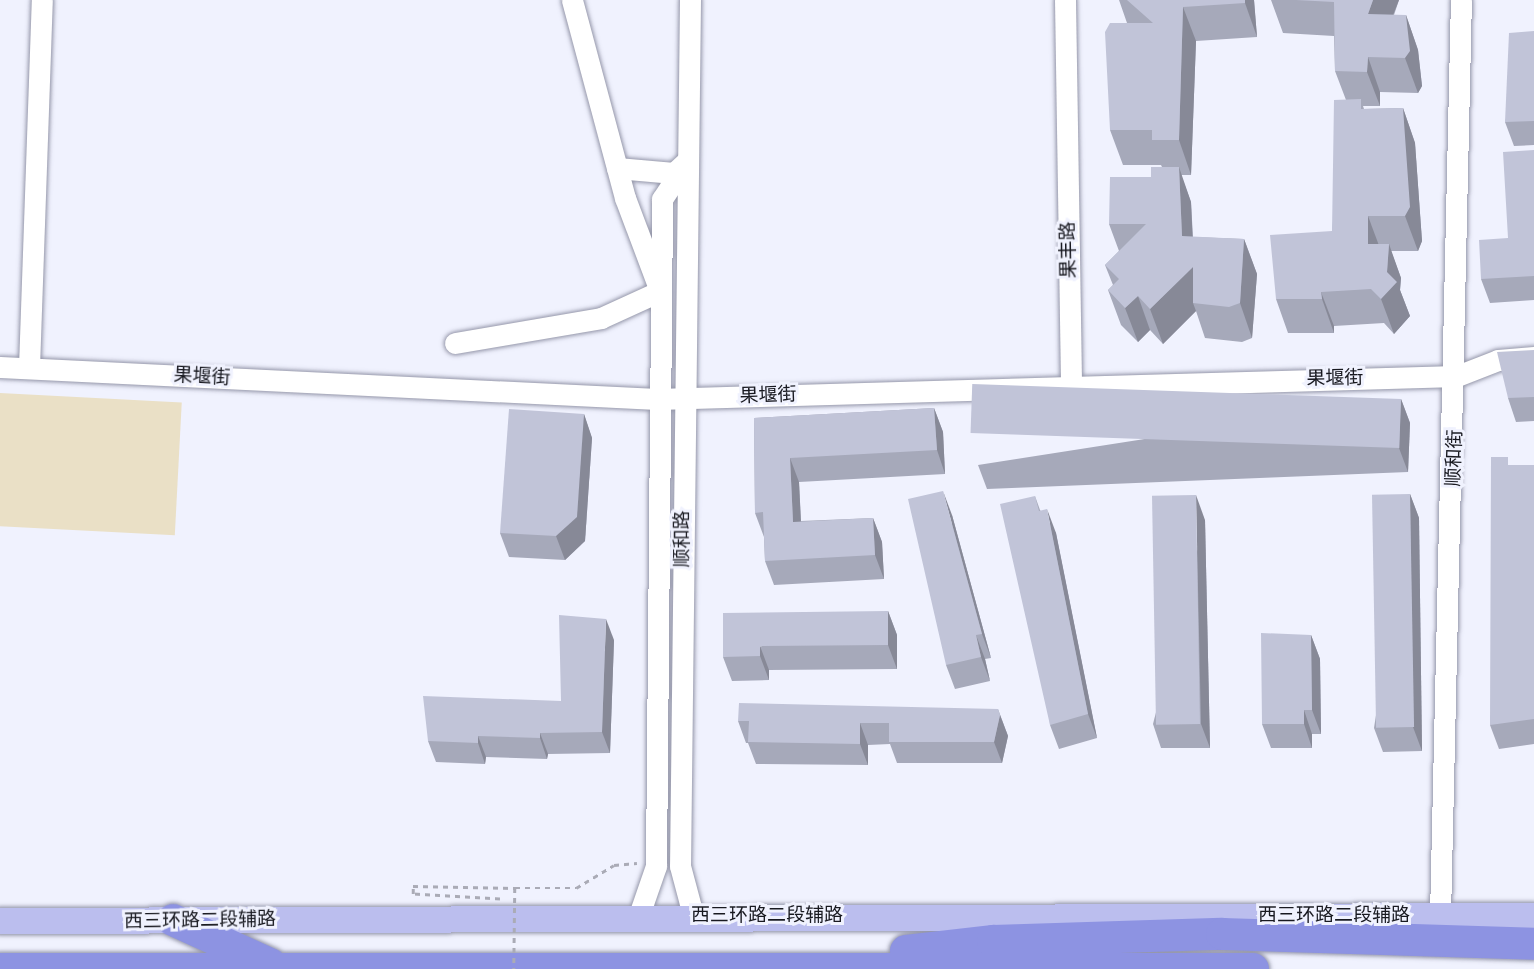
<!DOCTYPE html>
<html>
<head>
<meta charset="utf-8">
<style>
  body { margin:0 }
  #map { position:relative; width:1534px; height:969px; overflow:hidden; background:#f0f2fe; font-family:Inter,"Noto Sans SC",sans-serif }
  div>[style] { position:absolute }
  .green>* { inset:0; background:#eae0c6; transform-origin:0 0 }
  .path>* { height:2.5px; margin-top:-1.25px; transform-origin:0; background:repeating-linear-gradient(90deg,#aaabb6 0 5px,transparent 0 10px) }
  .roads { filter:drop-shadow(0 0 2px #9597aa) drop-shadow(0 0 2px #9597aa) }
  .minor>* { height:21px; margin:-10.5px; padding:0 10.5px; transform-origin:10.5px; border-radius:10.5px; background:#fff }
  .major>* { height:26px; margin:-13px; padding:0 13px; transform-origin:13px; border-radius:13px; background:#bbbeee }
  .highway>* { height:32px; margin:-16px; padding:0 16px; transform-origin:16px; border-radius:16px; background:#8d93e2 }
  .path-bridge>* { height:2.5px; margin-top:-1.25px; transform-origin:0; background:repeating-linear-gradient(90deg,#aaabb6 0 5px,transparent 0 10px) }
  .wall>* { inset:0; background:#a6a9ba }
  .shaded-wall>* { inset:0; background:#878997 }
  .building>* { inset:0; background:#c1c4d8; transform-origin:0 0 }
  span { translate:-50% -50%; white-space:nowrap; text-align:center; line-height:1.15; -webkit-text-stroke:6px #f0f2fe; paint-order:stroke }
  .street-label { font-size:19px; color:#181920 }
</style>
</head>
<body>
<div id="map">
  <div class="green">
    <div style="left:0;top:393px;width:182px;height:133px;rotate:3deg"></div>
  </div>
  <div class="path">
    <div style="left:515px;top:888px;width:61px"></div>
    <div style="left:576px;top:888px;width:44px;rotate:-31.2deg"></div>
    <div style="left:614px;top:865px;width:23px;rotate:-5deg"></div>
  </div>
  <div class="roads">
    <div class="minor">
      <div style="left:690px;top:0;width:866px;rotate:90.66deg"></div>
      <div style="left:680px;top:866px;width:51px;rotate:75.1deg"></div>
      <div style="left:1065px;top:0;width:383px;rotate:89.1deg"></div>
      <div style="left:617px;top:168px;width:57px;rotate:5deg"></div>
      <div style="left:674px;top:173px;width:16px;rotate:-43deg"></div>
      <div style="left:455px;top:343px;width:148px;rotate:-9.7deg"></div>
      <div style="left:601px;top:318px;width:65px;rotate:-24.6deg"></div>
      <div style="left:660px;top:291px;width:99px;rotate:-110.6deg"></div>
      <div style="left:625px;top:198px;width:205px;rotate:-105deg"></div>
      <div style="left:0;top:367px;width:658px;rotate:2.79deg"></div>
      <div style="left:657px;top:399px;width:800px;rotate:-1.65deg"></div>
      <div style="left:1457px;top:376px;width:44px;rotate:-21.3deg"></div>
      <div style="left:1498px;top:360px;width:36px;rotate:-5deg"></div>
      <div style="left:29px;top:367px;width:367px;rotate:-88deg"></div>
      <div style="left:639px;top:915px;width:52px;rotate:-70.9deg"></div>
      <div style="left:656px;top:866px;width:667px;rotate:-89.48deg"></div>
      <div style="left:662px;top:199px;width:43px;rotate:-56.3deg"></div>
      <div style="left:1440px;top:916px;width:916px;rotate:-88.69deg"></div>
    </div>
    <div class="major">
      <div style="left:0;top:921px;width:1534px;rotate:-0.19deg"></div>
    </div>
    <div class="highway">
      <div style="left:173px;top:920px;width:107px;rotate:24.4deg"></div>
      <div style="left:906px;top:951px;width:88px;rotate:-6.6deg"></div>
      <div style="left:993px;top:941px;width:229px;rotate:-1.8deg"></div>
      <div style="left:1222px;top:934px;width:312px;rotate:1.8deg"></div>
      <div style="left:0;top:969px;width:1253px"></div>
    </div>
  </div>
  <div class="path-bridge">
    <div style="left:500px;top:899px;width:87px;rotate:-176.7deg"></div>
    <div style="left:413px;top:894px;width:8px;rotate:-90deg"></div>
    <div style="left:413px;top:886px;width:102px;rotate:1.1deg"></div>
    <div style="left:515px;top:888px;width:81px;rotate:90.7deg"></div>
  </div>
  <div class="wall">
    <div style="clip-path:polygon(1119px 0,1254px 0,1257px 37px,1196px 41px,1191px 175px,1181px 175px,1191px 202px,1193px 237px,1244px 239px,1257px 274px,1252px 338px,1242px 342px,1205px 338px,1196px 311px,1163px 344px,1150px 330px,1138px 342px,1121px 325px,1108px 290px,1113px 285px,1105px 265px,1119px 251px,1109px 224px,1162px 167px,1161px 165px,1123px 165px,1110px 130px,1127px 23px)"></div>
    <div style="clip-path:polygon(1271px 0,1399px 0,1394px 15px,1406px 15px,1418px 50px,1422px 86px,1418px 93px,1380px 92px,1380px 106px,1363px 106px,1364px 109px,1403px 108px,1415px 143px,1422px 241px,1418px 251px,1391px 251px,1401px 278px,1400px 290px,1410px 316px,1394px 334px,1384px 323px,1334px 326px,1334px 333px,1288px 333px,1276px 299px,1332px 231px,1346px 100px,1335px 71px,1334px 36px,1283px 33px)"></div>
    <div style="clip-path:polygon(1534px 31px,1534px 145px,1514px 146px,1505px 122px)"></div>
    <div style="clip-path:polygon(1534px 150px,1534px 300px,1490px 303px,1481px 279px,1508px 238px)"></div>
    <div style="clip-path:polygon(1534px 350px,1534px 421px,1516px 422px,1508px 398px)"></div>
    <div style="clip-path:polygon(1401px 399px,1410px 423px,1408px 472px,987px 489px,978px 465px)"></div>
    <div style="clip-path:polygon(934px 408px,943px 432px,945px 474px,799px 482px,801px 521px,873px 518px,882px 542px,884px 579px,774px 585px,765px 561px,764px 537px,755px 513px,754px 418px)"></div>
    <div style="clip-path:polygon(584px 414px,592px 438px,585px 541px,565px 560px,509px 557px,500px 533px)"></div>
    <div style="clip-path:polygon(1511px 465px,1534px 465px,1534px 744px,1499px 749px,1490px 725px)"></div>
    <div style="clip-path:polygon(1410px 494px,1419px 518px,1422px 751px,1383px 752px,1374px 728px)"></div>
    <div style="clip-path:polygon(1035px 496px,1040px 510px,1056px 533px,1097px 738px,1059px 749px,1050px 725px)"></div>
    <div style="clip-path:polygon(952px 515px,991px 658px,985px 659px,990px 681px,955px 689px,946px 665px)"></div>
    <div style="clip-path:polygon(1205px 520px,1210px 748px,1161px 748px,1153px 724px)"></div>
    <div style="clip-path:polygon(888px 611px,897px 635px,897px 669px,769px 670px,769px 680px,732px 681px,723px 657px)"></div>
    <div style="clip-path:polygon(1311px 635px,1320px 659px,1321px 734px,1312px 734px,1312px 748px,1271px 748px,1262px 724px)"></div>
    <div style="clip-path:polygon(614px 640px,610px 753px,548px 754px,547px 759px,486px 757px,485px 764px,436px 762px,428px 741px,561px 701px)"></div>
    <div style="clip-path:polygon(998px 709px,1008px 736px,1002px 763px,897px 763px,890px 744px,868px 745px,868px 765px,756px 764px,748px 743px,746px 743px,738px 721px)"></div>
  </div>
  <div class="shaded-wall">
    <div style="clip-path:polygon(1245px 0,1254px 0,1257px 37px,1245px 3px)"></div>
    <div style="clip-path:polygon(1373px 0,1399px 0,1380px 48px,1368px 14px)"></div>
    <div style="clip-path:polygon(1183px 7px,1196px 41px,1191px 175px,1179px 140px)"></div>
    <div style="clip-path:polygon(1406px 15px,1418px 50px,1422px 86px,1418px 93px,1405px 58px)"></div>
    <div style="clip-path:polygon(1368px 57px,1380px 92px,1380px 106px,1367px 72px)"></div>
    <div style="clip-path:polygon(1403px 108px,1415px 143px,1422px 241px,1418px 251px,1405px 216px)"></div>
    <div style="clip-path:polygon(1179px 167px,1191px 202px,1194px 271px,1182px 236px)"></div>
    <div style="clip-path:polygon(1368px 216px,1381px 251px,1368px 244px)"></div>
    <div style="clip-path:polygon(1244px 239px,1257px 274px,1252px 338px,1240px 303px)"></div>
    <div style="clip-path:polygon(1389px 244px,1401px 278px,1400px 290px,1410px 316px,1394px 334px,1381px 299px,1387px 272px)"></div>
    <div style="clip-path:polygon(1193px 267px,1193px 303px,1196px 311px,1163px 344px,1150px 309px)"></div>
    <div style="clip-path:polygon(1321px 292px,1334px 326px,1334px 333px,1322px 299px)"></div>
    <div style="clip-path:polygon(1138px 296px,1150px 330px,1138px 342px,1125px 308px)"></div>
    <div style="clip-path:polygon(1401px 399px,1410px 423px,1408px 472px,1399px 448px)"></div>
    <div style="clip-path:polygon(934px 408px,943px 432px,945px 474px,937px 450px)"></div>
    <div style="clip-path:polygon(584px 414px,592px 438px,585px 541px,565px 560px,556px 536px)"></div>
    <div style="clip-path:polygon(790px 458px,799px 482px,802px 546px,793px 522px)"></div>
    <div style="clip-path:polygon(943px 491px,952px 515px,991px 658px,982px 634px)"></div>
    <div style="clip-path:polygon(1410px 494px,1419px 518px,1422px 751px,1413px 727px)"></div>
    <div style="clip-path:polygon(1196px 495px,1205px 520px,1210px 748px,1201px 724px)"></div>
    <div style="clip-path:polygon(1047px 509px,1056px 533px,1097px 738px,1088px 714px)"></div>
    <div style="clip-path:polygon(873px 518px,882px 542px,884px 579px,875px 555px)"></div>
    <div style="clip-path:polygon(888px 611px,897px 635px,897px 669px,888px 645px)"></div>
    <div style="clip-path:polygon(606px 619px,614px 640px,610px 753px,602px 732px)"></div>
    <div style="clip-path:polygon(976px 635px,985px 659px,990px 681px,981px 657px)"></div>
    <div style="clip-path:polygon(1311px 635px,1320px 659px,1321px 734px,1312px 710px)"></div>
    <div style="clip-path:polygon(760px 646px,769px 670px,769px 680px,760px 656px)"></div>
    <div style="clip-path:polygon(1304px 710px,1312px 734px,1312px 748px,1304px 724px)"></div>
    <div style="clip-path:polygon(1000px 715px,1008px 736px,1002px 763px,994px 742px)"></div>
    <div style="clip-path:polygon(860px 723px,868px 745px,868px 765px,860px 744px)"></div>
    <div style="clip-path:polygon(540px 733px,548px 754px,547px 759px,540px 738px)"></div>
    <div style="clip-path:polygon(478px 736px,486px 757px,485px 764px,478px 743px)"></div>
  </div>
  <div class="building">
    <div style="clip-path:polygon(1127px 0,1245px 0,1245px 3px,1183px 7px,1179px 140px,1152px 140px,1152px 130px,1110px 130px,1105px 32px,1110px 23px,1153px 23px)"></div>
    <div style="clip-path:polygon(1296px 0,1373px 0,1368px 14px,1406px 15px,1410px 51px,1405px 58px,1368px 57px,1367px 72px,1335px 71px,1334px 2px)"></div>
    <div style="clip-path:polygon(1534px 31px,1534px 121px,1505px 122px,1509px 33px)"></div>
    <div style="clip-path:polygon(1361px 99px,1361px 109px,1403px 108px,1410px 207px,1405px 216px,1368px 216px,1368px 244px,1389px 244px,1387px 272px,1397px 282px,1381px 299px,1371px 289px,1321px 292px,1322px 299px,1276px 299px,1270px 235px,1332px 231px,1334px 100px)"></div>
    <div style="clip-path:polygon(1534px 150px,1534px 276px,1481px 279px,1479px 240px,1508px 238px,1503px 152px)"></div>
    <div style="clip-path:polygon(1151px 167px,1179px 167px,1182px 236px,1244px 239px,1240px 303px,1229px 307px,1193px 303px,1193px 267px,1150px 309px,1138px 296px,1125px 308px,1108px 290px,1119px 279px,1105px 265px,1146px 224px,1109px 224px,1110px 177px,1151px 177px)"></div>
    <div style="clip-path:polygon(1534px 350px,1534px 397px,1508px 398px,1497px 352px)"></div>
    <div style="left:1401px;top:399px;width:49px;height:429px;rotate:92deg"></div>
    <div style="clip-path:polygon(934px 408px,937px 450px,790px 458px,793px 522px,873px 518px,875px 555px,765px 561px,763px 512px,755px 513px,754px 418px)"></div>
    <div style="clip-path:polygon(509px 409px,584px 414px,577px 517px,556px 536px,500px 533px)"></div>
    <div style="clip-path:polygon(1491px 457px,1508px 457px,1508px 465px,1534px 465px,1534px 719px,1490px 725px)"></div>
    <div style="clip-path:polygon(943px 491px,982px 634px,976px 635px,981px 657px,946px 665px,908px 499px)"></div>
    <div style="left:1410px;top:494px;width:233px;height:38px;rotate:89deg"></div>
    <div style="left:1196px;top:495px;width:229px;height:44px;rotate:89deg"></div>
    <div style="clip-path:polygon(1035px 496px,1039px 511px,1047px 509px,1088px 714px,1050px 725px,1000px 504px)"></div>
    <div style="clip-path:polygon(888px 611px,888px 645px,760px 646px,760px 656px,723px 657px,723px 613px)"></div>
    <div style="clip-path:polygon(559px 615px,606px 619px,602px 732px,540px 733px,540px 738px,478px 736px,478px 743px,428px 741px,423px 696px,561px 701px)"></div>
    <div style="clip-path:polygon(1261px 633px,1311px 635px,1312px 710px,1304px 710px,1304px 724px,1262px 724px)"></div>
    <div style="clip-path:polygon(739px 703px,998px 709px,1000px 715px,994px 742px,889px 742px,889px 723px,860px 723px,860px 744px,748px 742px,749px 721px,738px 721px)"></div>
  </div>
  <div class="street-label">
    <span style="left:1068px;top:250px;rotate:-91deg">果丰路</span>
    <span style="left:202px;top:376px;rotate:3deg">果堰街</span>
    <span style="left:1335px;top:378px;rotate:-1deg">果堰街</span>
    <span style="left:768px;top:395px;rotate:-2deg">果堰街</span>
    <span style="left:1454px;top:458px;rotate:-88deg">顺和街</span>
    <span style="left:682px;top:539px;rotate:-90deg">顺和路</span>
    <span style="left:767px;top:915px">西三环路二段辅路</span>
    <span style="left:1334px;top:915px">西三环路二段辅路</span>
    <span style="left:200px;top:920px;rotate:-1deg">西三环路二段辅路</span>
  </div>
</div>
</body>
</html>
